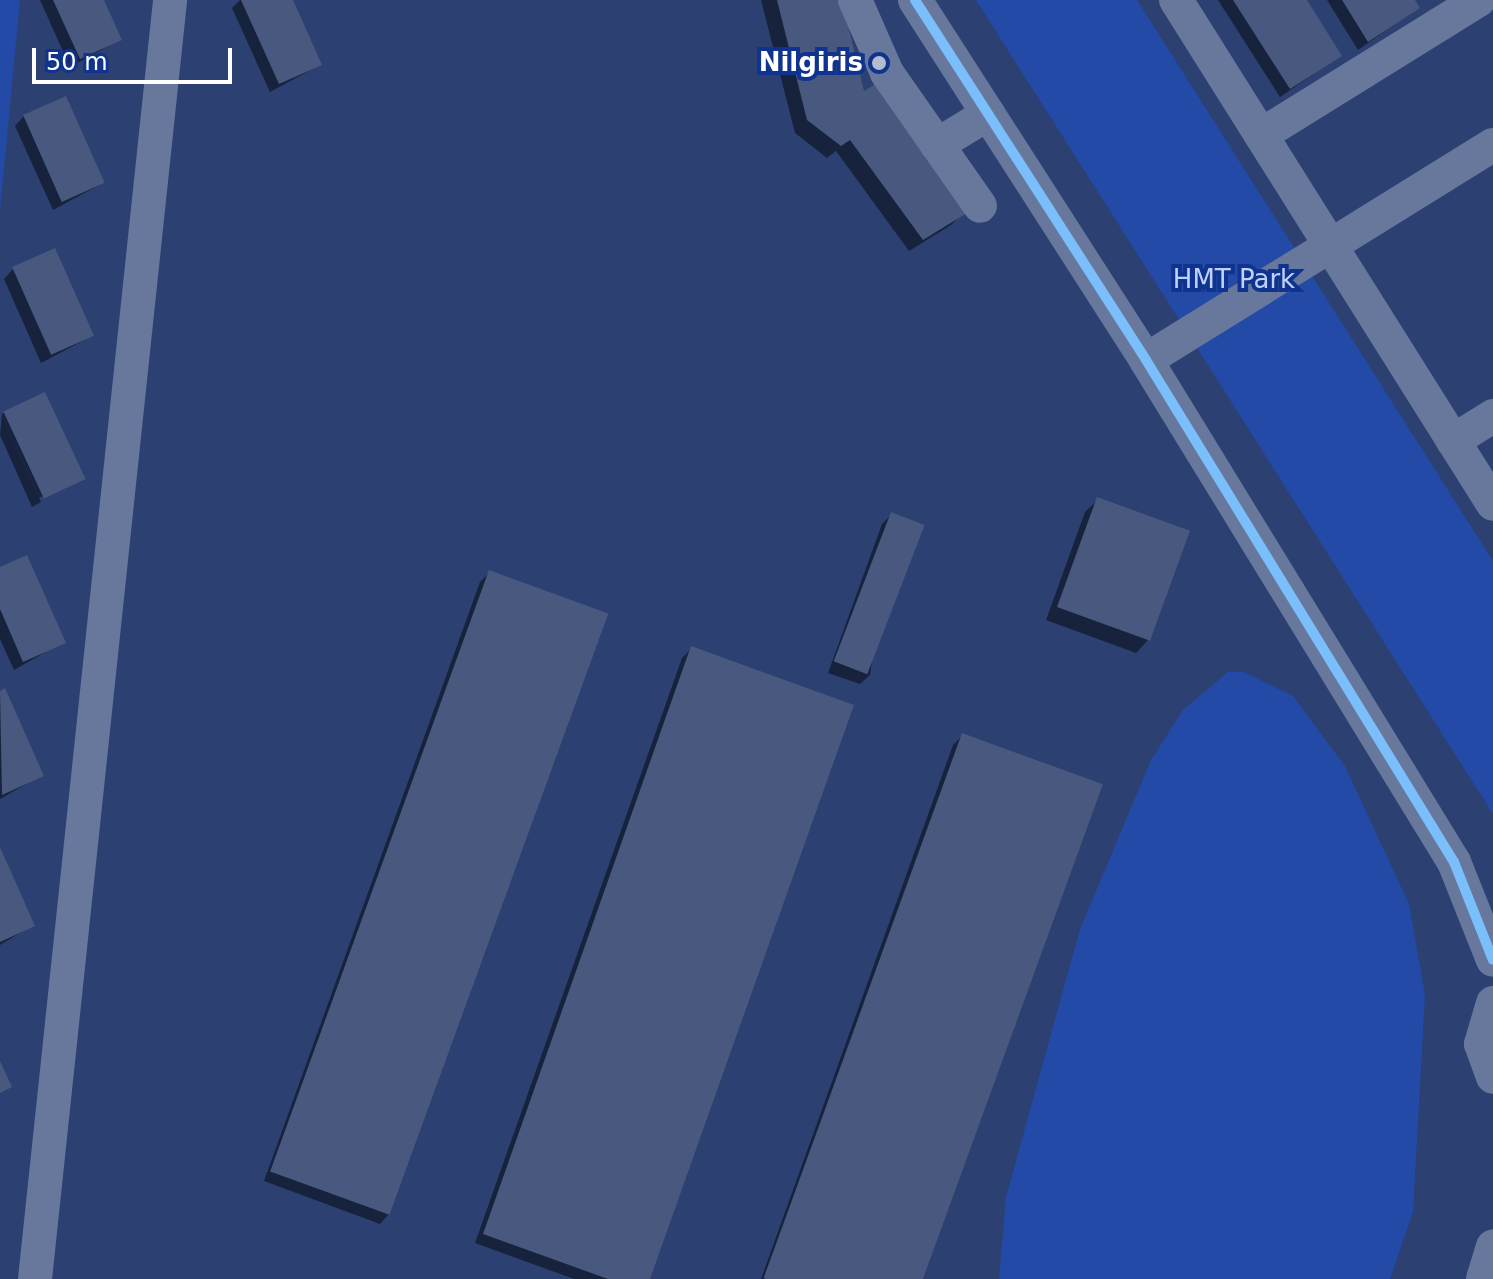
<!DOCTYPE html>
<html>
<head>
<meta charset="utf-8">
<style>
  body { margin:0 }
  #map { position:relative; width:1493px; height:1279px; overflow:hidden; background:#2c4071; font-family:"DejaVu Sans",sans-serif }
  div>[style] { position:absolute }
  .green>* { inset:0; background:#224aa6 }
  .shadow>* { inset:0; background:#0007; transform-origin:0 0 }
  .building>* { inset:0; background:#48587f; transform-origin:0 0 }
  .minor>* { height:34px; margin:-17px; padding:0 17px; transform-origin:17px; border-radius:17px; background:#68789d }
  .bus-1>* { height:10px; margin:-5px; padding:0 5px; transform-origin:5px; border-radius:5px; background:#7abffc }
  .dots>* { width:22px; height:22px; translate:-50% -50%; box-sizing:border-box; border:4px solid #0f338e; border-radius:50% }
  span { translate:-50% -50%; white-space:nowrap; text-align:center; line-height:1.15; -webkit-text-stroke:8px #0f338e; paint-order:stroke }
  .poi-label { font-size:26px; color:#fff; font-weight:700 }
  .right { translate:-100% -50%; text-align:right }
  .park-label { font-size:26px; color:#bfd1fe }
  .scale { position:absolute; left:32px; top:48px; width:200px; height:36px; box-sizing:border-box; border:4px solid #fff; border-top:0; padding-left:10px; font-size:24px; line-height:28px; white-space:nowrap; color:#fff; -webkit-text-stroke:6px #0f338e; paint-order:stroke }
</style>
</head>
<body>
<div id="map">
  <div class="green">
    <div style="clip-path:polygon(0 0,20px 0,0 210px)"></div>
    <div style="clip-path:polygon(976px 0,1137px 0,1493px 561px,1493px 814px)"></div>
    <div style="clip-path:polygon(1228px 672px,1244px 672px,1293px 696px,1345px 766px,1409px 904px,1425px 995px,1413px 1212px,1390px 1279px,999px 1279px,1006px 1197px,1080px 929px,1151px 760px,1183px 710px)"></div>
  </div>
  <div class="shadow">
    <div style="clip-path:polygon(40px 0,102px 0,120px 40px,70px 67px)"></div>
    <div style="clip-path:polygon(240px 0,291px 0,320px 65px,270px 92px,232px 8px)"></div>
    <div style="clip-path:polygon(761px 0,839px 0,863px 94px,964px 212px,951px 225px,909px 251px,836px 151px,827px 158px,795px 133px)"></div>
    <div style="clip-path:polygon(1218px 0,1305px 0,1340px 56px,1280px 97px)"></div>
    <div style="clip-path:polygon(1327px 0,1413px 0,1418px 8px,1358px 50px)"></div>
    <div style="clip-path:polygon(24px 116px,103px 183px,53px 210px,15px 126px)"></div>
    <div style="clip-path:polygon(13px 269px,92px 336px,41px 363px,4px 279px)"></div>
    <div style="left:44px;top:395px;width:92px;height:46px;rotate:66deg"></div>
    <div style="clip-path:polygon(2px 414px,41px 502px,32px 507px,0 435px)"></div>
    <div style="clip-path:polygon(1098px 500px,1148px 640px,1136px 653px,1046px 620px,1085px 512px)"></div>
    <div style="clip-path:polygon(892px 514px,870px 675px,860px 684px,828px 673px,882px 524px)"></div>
    <div style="clip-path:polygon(0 569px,63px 642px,14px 670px,0 639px)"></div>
    <div style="clip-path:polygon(489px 573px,389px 1214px,380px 1224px,264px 1181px,480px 582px)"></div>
    <div style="clip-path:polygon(691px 649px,648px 1279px,574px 1279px,475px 1243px,682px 658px)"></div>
    <div style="clip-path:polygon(4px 691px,42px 775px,0 799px,0 693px)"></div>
    <div style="clip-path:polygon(963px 735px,923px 1279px,761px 1279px,953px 745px)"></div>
    <div style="clip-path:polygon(0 852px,33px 925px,0 945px)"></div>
  </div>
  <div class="building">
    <div style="clip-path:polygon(53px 0,104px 0,122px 40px,80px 59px)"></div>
    <div style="clip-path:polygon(241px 0,293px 0,322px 65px,279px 84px)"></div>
    <div style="clip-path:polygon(777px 0,842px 0,864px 91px,884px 79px,967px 213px,923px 240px,850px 140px,841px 146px,807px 120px)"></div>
    <div style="clip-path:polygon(1233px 0,1307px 0,1342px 56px,1290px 89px)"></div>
    <div style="clip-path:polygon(1342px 0,1415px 0,1420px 8px,1368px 42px)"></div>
    <div style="left:66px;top:96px;width:95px;height:47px;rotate:66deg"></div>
    <div style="left:55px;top:248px;width:96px;height:47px;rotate:66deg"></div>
    <div style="left:45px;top:392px;width:96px;height:46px;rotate:65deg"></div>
    <div style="left:1097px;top:497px;width:99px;height:117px;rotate:20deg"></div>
    <div style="left:891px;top:512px;width:36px;height:160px;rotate:21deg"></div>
    <div style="clip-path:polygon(27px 555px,66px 643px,23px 662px,0 609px,0 567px)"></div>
    <div style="left:489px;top:570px;width:127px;height:640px;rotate:20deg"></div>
    <div style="clip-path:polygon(691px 646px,854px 705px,650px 1279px,608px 1279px,483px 1234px)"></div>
    <div style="clip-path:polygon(5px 688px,44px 776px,2px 795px,0 691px)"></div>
    <div style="left:962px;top:733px;width:150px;height:580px;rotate:20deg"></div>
    <div style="clip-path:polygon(0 847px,35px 926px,0 942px)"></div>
    <div style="clip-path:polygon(0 1061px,12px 1087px,0 1093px)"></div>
  </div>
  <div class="minor">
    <div style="left:855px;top:0;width:80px;rotate:66.3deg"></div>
    <div style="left:887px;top:73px;width:162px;rotate:55deg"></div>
    <div style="left:915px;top:0;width:428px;rotate:57.3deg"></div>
    <div style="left:1146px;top:360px;width:589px;rotate:58.47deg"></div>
    <div style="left:1454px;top:862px;width:105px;rotate:68.3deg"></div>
    <div style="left:1176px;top:0;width:595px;rotate:57.83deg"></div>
    <div style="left:1261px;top:135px;width:256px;rotate:-31.8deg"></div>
    <div style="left:937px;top:145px;width:60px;rotate:-31.3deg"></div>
    <div style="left:1146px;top:360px;width:408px;rotate:-31.8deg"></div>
    <div style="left:1453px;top:441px;width:47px;rotate:-32deg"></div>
    <div style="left:1493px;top:1003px;width:43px;rotate:106.3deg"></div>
    <div style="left:1481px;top:1044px;width:35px;rotate:70deg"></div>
    <div style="left:35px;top:1279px;width:1286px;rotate:-83.97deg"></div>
    <div style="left:1483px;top:1279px;width:34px;rotate:-73deg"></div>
  </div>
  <div class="bus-1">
    <div style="left:915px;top:0;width:428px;rotate:57.3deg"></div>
    <div style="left:1146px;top:360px;width:589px;rotate:58.47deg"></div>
    <div style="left:1454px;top:862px;width:105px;rotate:68.3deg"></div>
  </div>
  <div class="dots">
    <div style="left:879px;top:63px;background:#b5bccd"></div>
  </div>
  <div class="poi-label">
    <span class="right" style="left:863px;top:63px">Nilgiris</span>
  </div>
  <div class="park-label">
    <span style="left:1234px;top:280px">HMT Park</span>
  </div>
  <div class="scale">50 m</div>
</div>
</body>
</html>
